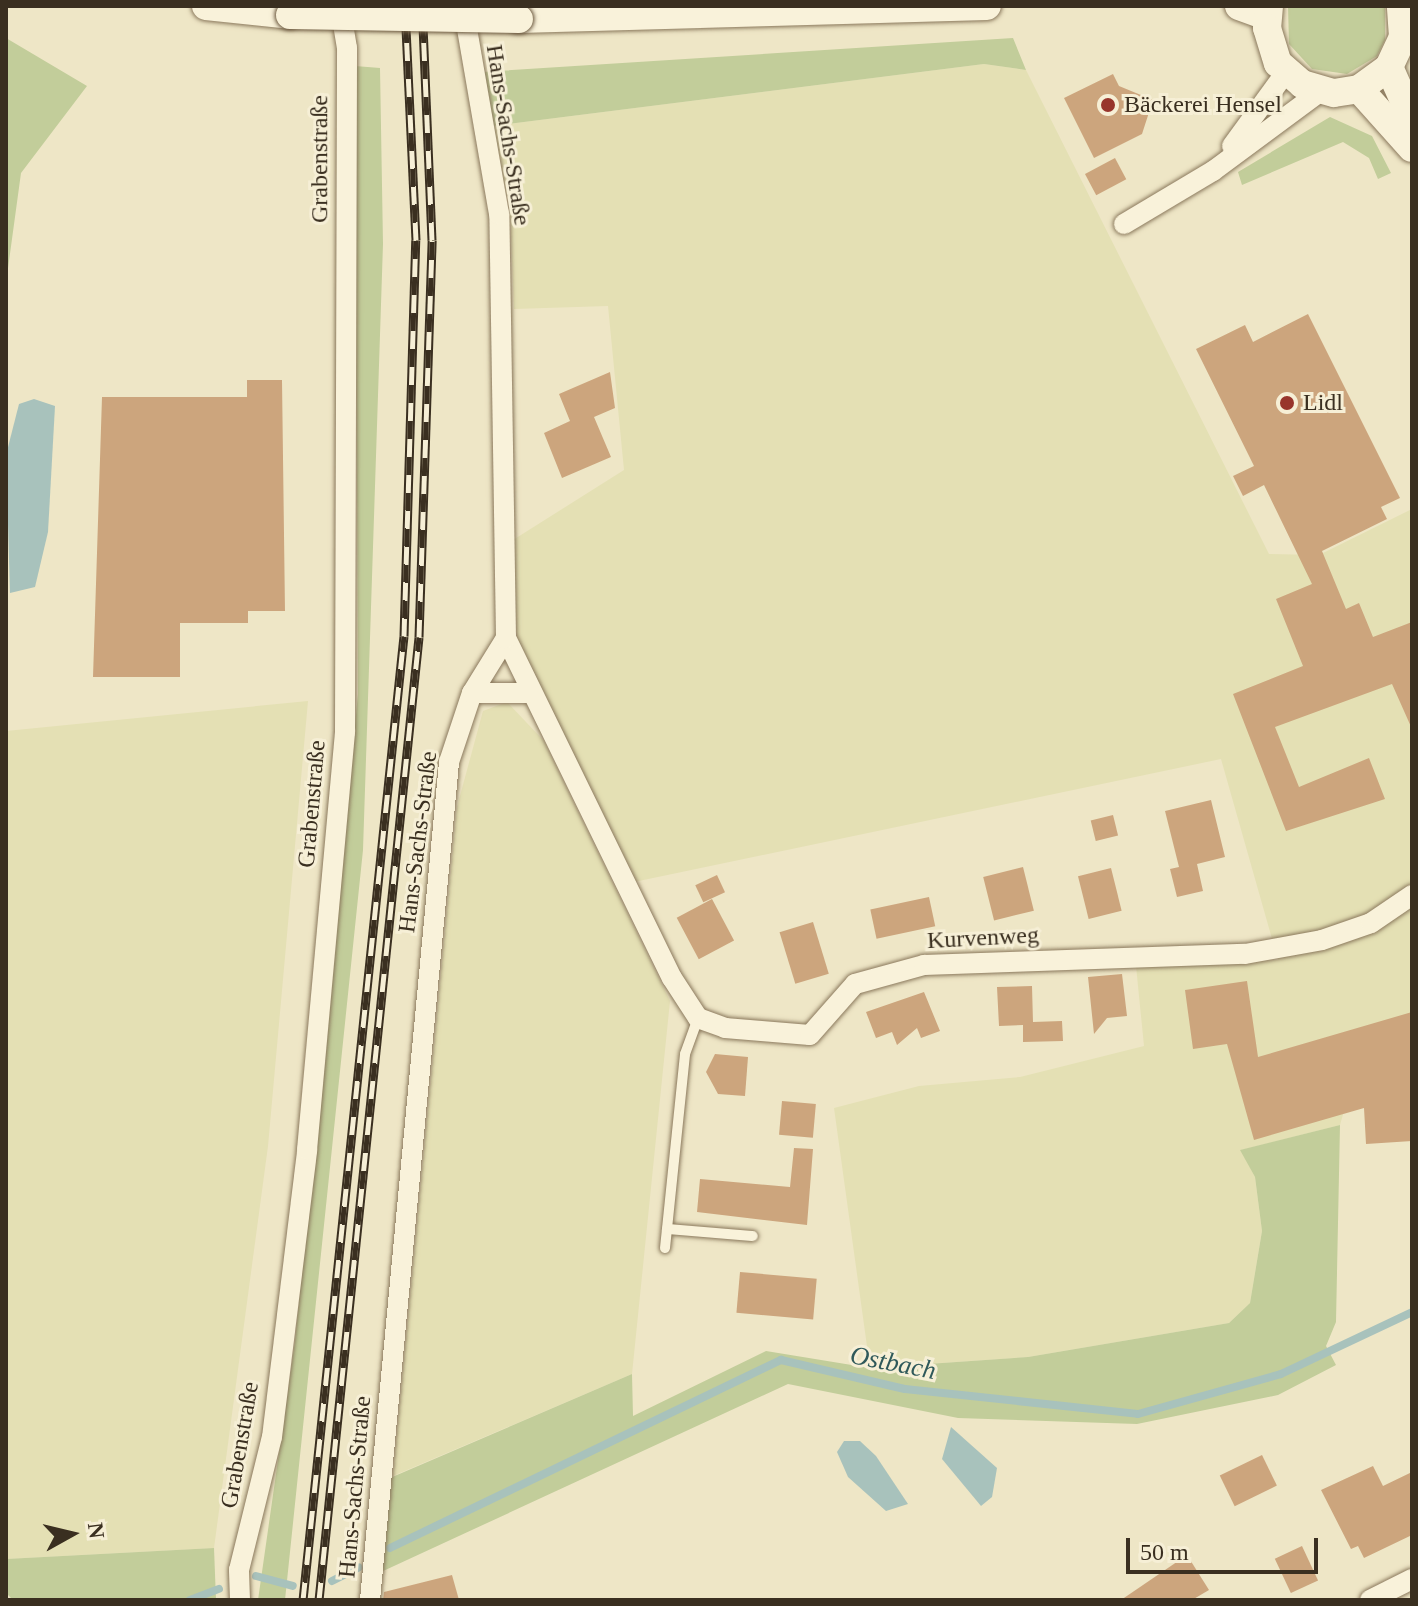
<!DOCTYPE html>
<html>
<head>
<meta charset="utf-8">
<style>
  body { margin:0 }
  #map { position:relative; width:1418px; height:1606px; overflow:hidden; background:#eee6c6; font-family:Georgia,serif }
  div>[style] { position:absolute }
  .farmland>* { inset:0; background:#e4e0b4 }
  .green>* { inset:0; background:#c2cd9a }
  .water>* { inset:0; background:#a8c2bc }
  .stream>* { height:8px; margin:-4px; padding:0 4px; transform-origin:4px; border-radius:4px; background:#a8c2bc }
  .building>* { inset:0; background:#cca57d; transform-origin:0 0 }
  .roads { filter:drop-shadow(0 0 2px #8a785c) drop-shadow(0 0 2px #8a785c) }
  .lane>* { height:10px; margin:-5px; padding:0 5px; transform-origin:5px; border-radius:5px; background:#f9f2da }
  .street>* { height:20px; margin:-10px; padding:0 10px; transform-origin:10px; border-radius:10px; background:#f9f2da }
  .secondary>* { height:28px; margin:-14px; padding:0 14px; transform-origin:14px; border-radius:14px; background:#f9f2da }
  .rail>* { height:9px; margin-top:-4.5px; transform-origin:0; background:repeating-linear-gradient(90deg,#f6efd6 0 18px,#3a2f20 0 36px); box-sizing:border-box; border-block:2px solid #3a2f20 }
  .bridges { filter:drop-shadow(0 0 2px #6c593f) drop-shadow(0 0 2px #6c593f) }
  .secondary-bridge>* { height:28px; margin:-14px; padding:0 14px; transform-origin:14px; border-radius:14px; background:#f9f2da }
  .dots>* { width:22px; height:22px; translate:-50% -50%; box-sizing:border-box; border:4px solid #f6efd6; border-radius:50% }
  span { translate:-50% -50%; white-space:nowrap; text-align:center; line-height:1.15; -webkit-text-stroke:6px #f6efd6; paint-order:stroke }
  .poi-label { font-size:24px; color:#3a2f20 }
  .left { translate:0 -50%; text-align:left }
  .street-label { font-size:24px; color:#3a2f20 }
  .water-label { font-size:26px; color:#2f595a; font-style:italic }
  .frame { position:absolute; inset:0; border:8px solid #3a2f20; pointer-events:none }
  .north { position:absolute; left:32px; top:1494px; width:80px; height:80px; -webkit-text-stroke:6px #f6efd6; paint-order:stroke; rotate:82deg; font-size:22px; font-weight:700; line-height:32px; text-align:center; color:#3a2f20 }
  .north::after { content:''; display:block; margin:auto; width:28px; height:36px; background:#3a2f20; clip-path:polygon(50% 0,100% 100%,50% 72%,0 100%) }
  .scale { position:absolute; left:1126px; top:1538px; width:192px; height:36px; box-sizing:border-box; border:4px solid #3a2f20; border-top:0; padding-left:10px; font-size:24px; line-height:28px; white-space:nowrap; color:#3a2f20; -webkit-text-stroke:6px #f6efd6; paint-order:stroke }
</style>
</head>
<body>
<div id="map">
  <div class="farmland">
    <div style="clip-path:polygon(984px 64px,1026px 70px,1269px 554px,1319px 555px,1412px 509px,1412px 1092px,1344px 1111px,1340px 1125px,1241px 1150px,1255px 1177px,1262px 1231px,1250px 1303px,1229px 1323px,1028px 1357px,870px 1368px,834px 1108px,919px 1086px,1020px 1077px,1144px 1046px,1136px 966px,1278px 960px,1221px 759px,634px 882px,517px 638px,513px 540px,624px 470px,608px 306px,514px 309px,510px 211px,493px 126px)"></div>
    <div style="clip-path:polygon(308px 701px,268px 1146px,214px 1548px,6px 1559px,6px 731px)"></div>
    <div style="clip-path:polygon(507px 702px,544px 741px,670px 1001px,632px 1374px,393px 1476px,457px 807px,483px 711px)"></div>
  </div>
  <div class="green">
    <div style="clip-path:polygon(1288px 6px,1385px 6px,1385px 40px,1377px 56px,1347px 74px,1312px 69px,1289px 44px)"></div>
    <div style="clip-path:polygon(6px 38px,87px 86px,21px 173px,6px 283px)"></div>
    <div style="clip-path:polygon(1013px 38px,1026px 70px,984px 64px,493px 126px,482px 72px)"></div>
    <div style="clip-path:polygon(355px 66px,380px 68px,383px 244px,363px 850px,285px 1600px,258px 1600px,295px 1341px,358px 694px)"></div>
    <div style="clip-path:polygon(1330px 117px,1372px 136px,1391px 173px,1378px 179px,1369px 158px,1343px 142px,1242px 185px,1238px 172px)"></div>
    <div style="clip-path:polygon(1340px 1125px,1336px 1322px,1326px 1346px,1336px 1365px,1278px 1395px,1137px 1424px,958px 1418px,788px 1384px,381px 1572px,390px 1478px,632px 1374px,633px 1416px,766px 1351px,870px 1368px,1028px 1357px,1229px 1323px,1250px 1303px,1262px 1231px,1255px 1177px,1240px 1150px)"></div>
    <div style="clip-path:polygon(214px 1548px,216px 1600px,13px 1600px,6px 1593px,6px 1559px)"></div>
  </div>
  <div class="water">
    <div style="clip-path:polygon(34px 399px,55px 406px,48px 532px,35px 587px,10px 593px,6px 455px,19px 404px)"></div>
    <div style="clip-path:polygon(951px 1427px,997px 1468px,992px 1497px,981px 1506px,942px 1459px)"></div>
    <div style="clip-path:polygon(844px 1441px,860px 1441px,876px 1456px,908px 1504px,886px 1511px,848px 1477px,837px 1452px)"></div>
  </div>
  <div class="stream">
    <div style="left:390px;top:1548px;width:434px;rotate:-25.7deg"></div>
    <div style="left:781px;top:1360px;width:127px;rotate:13.2deg"></div>
    <div style="left:905px;top:1389px;width:234px;rotate:6.1deg"></div>
    <div style="left:1138px;top:1414px;width:148px;rotate:-15.6deg"></div>
    <div style="left:1281px;top:1374px;width:145px;rotate:-25.3deg"></div>
    <div style="left:256px;top:1576px;width:38px;rotate:15deg"></div>
    <div style="left:332px;top:1581px;width:30px;rotate:-27deg"></div>
    <div style="left:190px;top:1600px;width:31px;rotate:-21deg"></div>
  </div>
  <div class="building">
    <div style="clip-path:polygon(1113px 74px,1119px 86px,1153px 100px,1142px 134px,1094px 158px,1064px 98px)"></div>
    <div style="left:1115px;top:158px;width:24px;height:34px;rotate:62deg"></div>
    <div style="clip-path:polygon(1308px 314px,1400px 498px,1381px 507px,1387px 519px,1322px 551px,1346px 609px,1359px 603px,1373px 637px,1412px 622px,1412px 729px,1392px 684px,1275px 727px,1299px 787px,1369px 758px,1385px 799px,1286px 831px,1233px 694px,1303px 666px,1276px 599px,1312px 584px,1264px 485px,1243px 496px,1233px 476px,1254px 466px,1196px 349px,1245px 325px,1253px 342px)"></div>
    <div style="clip-path:polygon(610px 372px,615px 408px,594px 417px,611px 457px,562px 478px,544px 433px,570px 421px,559px 394px)"></div>
    <div style="clip-path:polygon(247px 380px,282px 380px,285px 611px,248px 611px,248px 623px,180px 623px,180px 677px,93px 677px,102px 397px,247px 397px)"></div>
    <div style="clip-path:polygon(1211px 800px,1225px 857px,1197px 864px,1203px 891px,1177px 897px,1170px 869px,1179px 867px,1165px 811px)"></div>
    <div style="left:1113px;top:815px;width:21px;height:23px;rotate:76deg"></div>
    <div style="left:1023px;top:867px;width:45px;height:41px;rotate:76deg"></div>
    <div style="left:1111px;top:868px;width:44px;height:34px;rotate:76deg"></div>
    <div style="left:717px;top:875px;width:19px;height:24px;rotate:65deg"></div>
    <div style="left:929px;top:897px;width:30px;height:60px;rotate:78deg"></div>
    <div style="left:712px;top:899px;width:47px;height:40px;rotate:62deg"></div>
    <div style="left:813px;top:922px;width:54px;height:35px;rotate:73deg"></div>
    <div style="clip-path:polygon(1122px 974px,1127px 1016px,1107px 1018px,1094px 1034px,1088px 977px)"></div>
    <div style="clip-path:polygon(1247px 981px,1258px 1057px,1412px 1012px,1412px 1141px,1366px 1144px,1364px 1108px,1254px 1140px,1227px 1044px,1193px 1049px,1185px 990px)"></div>
    <div style="clip-path:polygon(1032px 986px,1033px 1022px,1062px 1021px,1063px 1041px,1023px 1042px,1023px 1025px,999px 1026px,997px 987px)"></div>
    <div style="clip-path:polygon(924px 992px,940px 1031px,921px 1038px,917px 1028px,897px 1045px,892px 1032px,876px 1038px,866px 1012px)"></div>
    <div style="clip-path:polygon(715px 1054px,748px 1057px,745px 1096px,718px 1094px,706px 1072px)"></div>
    <div style="left:782px;top:1101px;width:34px;height:34px;rotate:5deg"></div>
    <div style="clip-path:polygon(794px 1148px,813px 1149px,807px 1225px,697px 1212px,700px 1179px,790px 1187px)"></div>
    <div style="left:740px;top:1272px;width:77px;height:41px;rotate:5deg"></div>
    <div style="left:1262px;top:1455px;width:34px;height:47px;rotate:64deg"></div>
    <div style="clip-path:polygon(1373px 1466px,1383px 1486px,1412px 1472px,1412px 1535px,1364px 1558px,1358px 1546px,1351px 1549px,1321px 1490px)"></div>
    <div style="left:1302px;top:1546px;width:38px;height:30px;rotate:65deg"></div>
    <div style="clip-path:polygon(1187px 1555px,1209px 1590px,1192px 1600px,1121px 1600px)"></div>
    <div style="clip-path:polygon(452px 1575px,459px 1600px,383px 1600px,384px 1592px)"></div>
  </div>
  <div class="roads">
    <div class="lane">
      <div style="left:667px;top:1229px;width:86px;rotate:4.7deg"></div>
      <div style="left:665px;top:1248px;width:195px;rotate:-84.1deg"></div>
      <div style="left:685px;top:1054px;width:38px;rotate:-70deg"></div>
    </div>
    <div class="street">
      <div style="left:1232px;top:146px;width:92px;rotate:-53.9deg"></div>
      <div style="left:1124px;top:224px;width:104px;rotate:-30.8deg"></div>
      <div style="left:1213px;top:171px;width:134px;rotate:-36.5deg"></div>
      <div style="left:506px;top:638px;width:378px;rotate:64deg"></div>
      <div style="left:672px;top:978px;width:48px;rotate:57deg"></div>
      <div style="left:698px;top:1018px;width:29px;rotate:20deg"></div>
      <div style="left:725px;top:1028px;width:85px;rotate:4.7deg"></div>
      <div style="left:810px;top:1035px;width:68px;rotate:-48.6deg"></div>
      <div style="left:855px;top:984px;width:72px;rotate:-15.4deg"></div>
      <div style="left:924px;top:965px;width:321px;rotate:-2deg"></div>
      <div style="left:1245px;top:954px;width:78px;rotate:-10.3deg"></div>
      <div style="left:1322px;top:940px;width:52px;rotate:-19.1deg"></div>
      <div style="left:1371px;top:923px;width:50px;rotate:-34.3deg"></div>
      <div style="left:472px;top:693px;width:56px"></div>
      <div style="left:240px;top:1600px;width:30px;rotate:-92deg"></div>
      <div style="left:239px;top:1570px;width:137px;rotate:-76.1deg"></div>
      <div style="left:272px;top:1437px;width:289px;rotate:-83deg"></div>
      <div style="left:307px;top:1150px;width:420px;rotate:-84.8deg"></div>
      <div style="left:345px;top:732px;width:684px;rotate:-89.83deg"></div>
      <div style="left:347px;top:48px;width:43px;rotate:-99.5deg"></div>
      <div style="left:370px;top:1600px;width:842px;rotate:-84.61deg"></div>
      <div style="left:449px;top:762px;width:73px;rotate:-71.6deg"></div>
      <div style="left:472px;top:693px;width:65px;rotate:-58.3deg"></div>
      <div style="left:506px;top:638px;width:424px;rotate:-90.9deg"></div>
      <div style="left:499px;top:214px;width:211px;rotate:-99.8deg"></div>
      <div style="left:1370px;top:1600px;width:47px;rotate:-26.6deg"></div>
    </div>
    <div class="secondary">
      <div style="left:206px;top:6px;width:84px;rotate:6.1deg"></div>
      <div style="left:1239px;top:6px;width:30px;rotate:20deg"></div>
      <div style="left:1269px;top:6px;width:22px;rotate:95deg"></div>
      <div style="left:1267px;top:28px;width:37px;rotate:73deg"></div>
      <div style="left:1278px;top:63px;width:32px;rotate:41deg"></div>
      <div style="left:1302px;top:84px;width:33px;rotate:16deg"></div>
      <div style="left:1334px;top:93px;width:25px;rotate:-9deg"></div>
      <div style="left:1359px;top:89px;width:37px;rotate:-36deg"></div>
      <div style="left:1389px;top:67px;width:33px;rotate:-65deg"></div>
      <div style="left:1403px;top:37px;width:31px;rotate:-94deg"></div>
      <div style="left:519px;top:19px;width:468px;rotate:-1.6deg"></div>
      <div style="left:1389px;top:67px;width:57px;rotate:66.1deg"></div>
      <div style="left:1359px;top:89px;width:79px;rotate:48.1deg"></div>
    </div>
  </div>
  <div class="rail">
    <div style="left:303px;top:1600px;width:969px;rotate:-84.02deg"></div>
    <div style="left:404px;top:636px;width:396px;rotate:-88.3deg"></div>
    <div style="left:416px;top:240px;width:234px;rotate:-92.7deg"></div>
    <div style="left:319px;top:1600px;width:968px;rotate:-84.07deg"></div>
    <div style="left:419px;top:637px;width:397px;rotate:-88.1deg"></div>
    <div style="left:432px;top:240px;width:234px;rotate:-92.4deg"></div>
  </div>
  <div class="bridges">
    <div class="secondary-bridge">
      <div style="left:290px;top:15px;width:229px;rotate:1deg"></div>
    </div>
  </div>
  <div class="dots">
    <div style="left:1108px;top:105px;background:#98352c"></div>
    <div style="left:1287px;top:403px;background:#98352c"></div>
  </div>
  <div class="poi-label">
    <span class="left" style="left:1124px;top:105px">Bäckerei Hensel</span>
    <span class="left" style="left:1303px;top:403px">Lidl</span>
  </div>
  <div class="street-label">
    <span style="left:508px;top:135px;rotate:81deg">Hans-Sachs-Straße</span>
    <span style="left:320px;top:159px;rotate:-90deg">Grabenstraße</span>
    <span style="left:312px;top:804px;rotate:-85deg">Grabenstraße</span>
    <span style="left:418px;top:842px;rotate:-83deg">Hans-Sachs-Straße</span>
    <span style="left:983px;top:938px;rotate:-3deg">Kurvenweg</span>
    <span style="left:240px;top:1445px;rotate:-80deg">Grabenstraße</span>
    <span style="left:355px;top:1487px;rotate:-85deg">Hans-Sachs-Straße</span>
  </div>
  <div class="water-label">
    <span style="left:893px;top:1363px;rotate:11deg">Ostbach</span>
  </div>
  <div class="frame"></div>
  <div class="north">N</div>
  <div class="scale">50 m</div>
</div>
</body>
</html>
